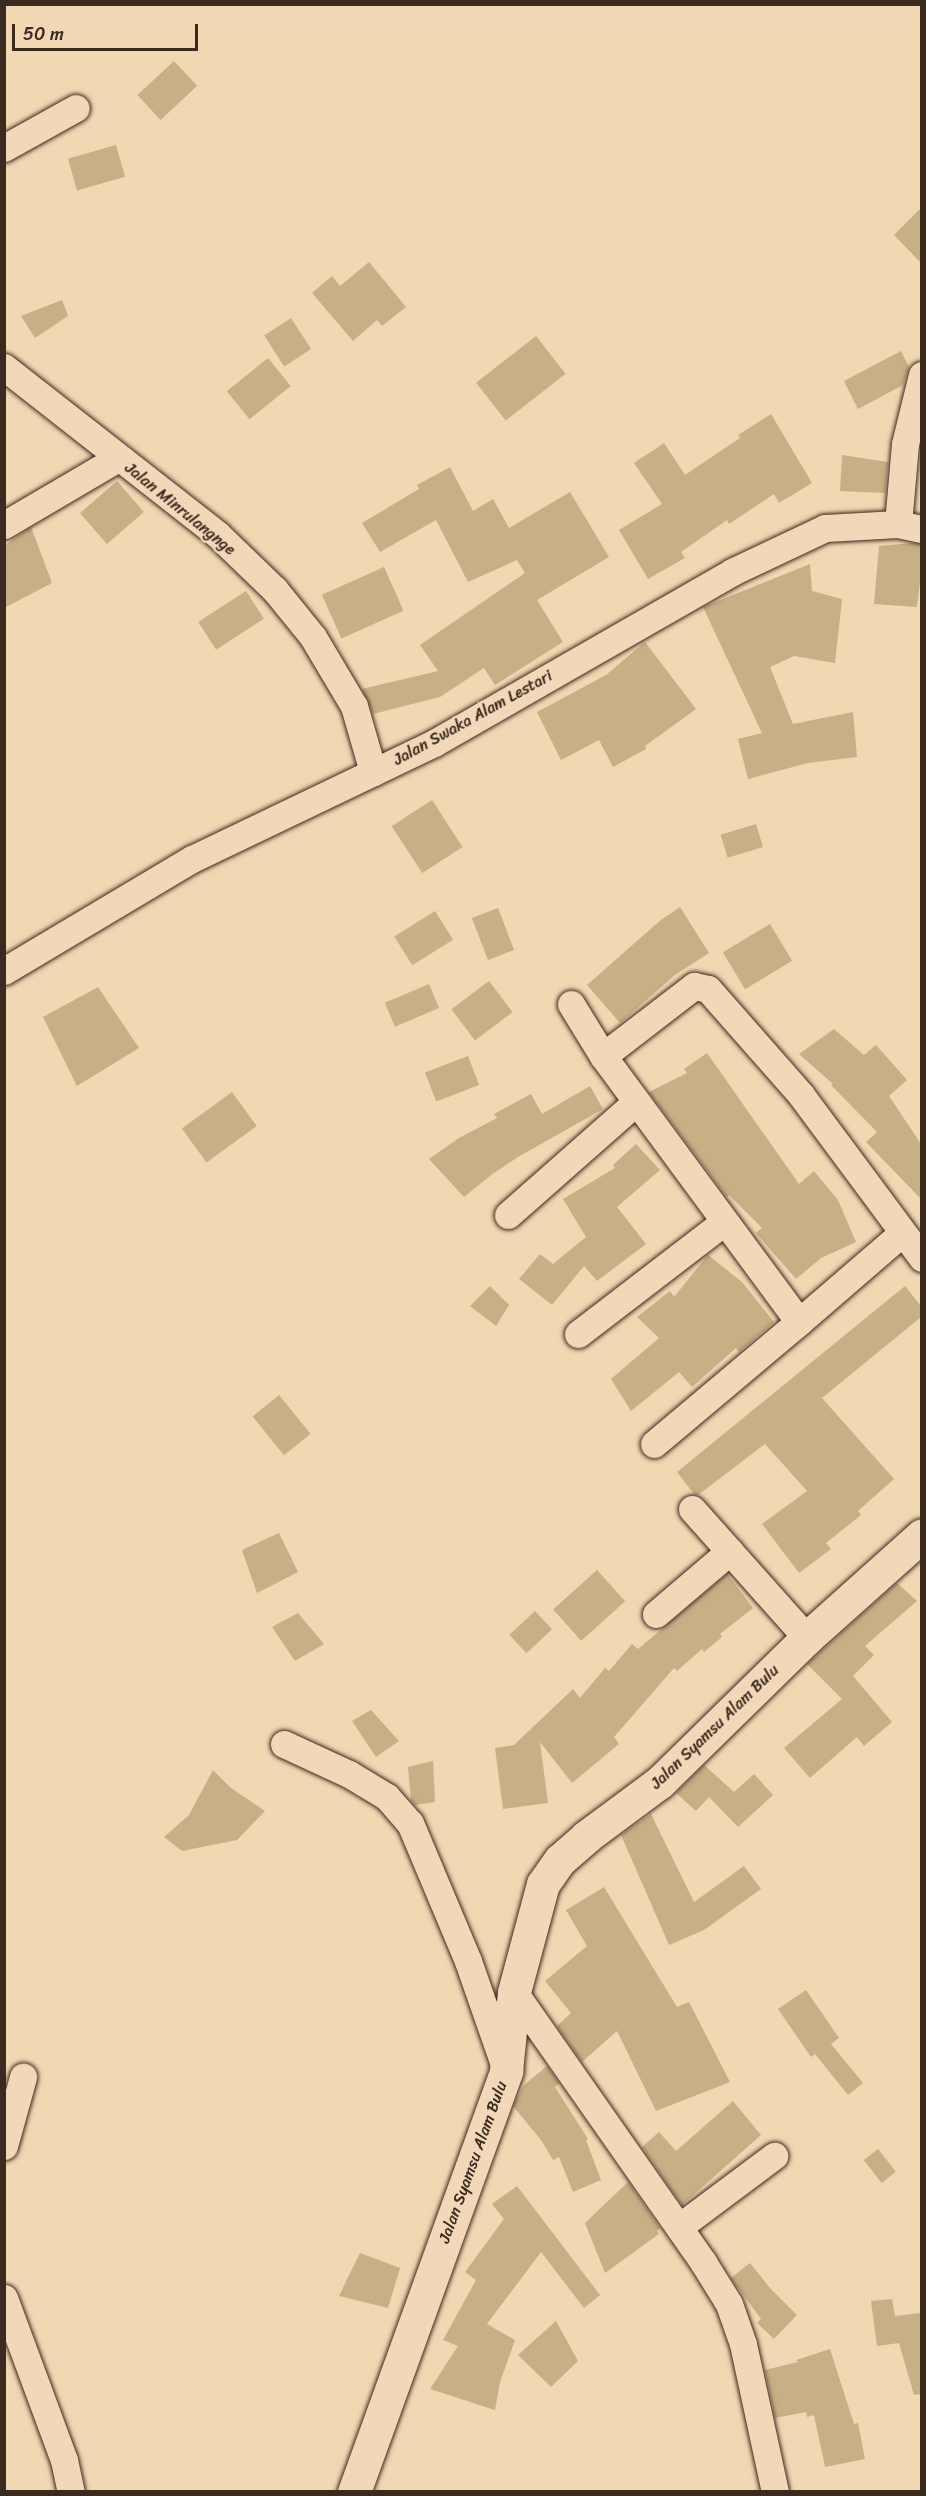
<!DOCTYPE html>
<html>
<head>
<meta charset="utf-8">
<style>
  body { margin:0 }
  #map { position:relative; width:926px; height:2496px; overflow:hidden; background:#f1d7b2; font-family:Sriracha,sans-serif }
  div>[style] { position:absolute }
  .building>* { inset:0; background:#c7af86; transform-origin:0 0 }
  .roads { filter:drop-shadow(0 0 2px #3b2a1e) drop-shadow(0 0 2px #3b2a1e) }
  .street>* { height:27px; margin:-13.5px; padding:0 13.5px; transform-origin:13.5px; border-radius:13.5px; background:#f2d8b9 }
  .secondary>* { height:33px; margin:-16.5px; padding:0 16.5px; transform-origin:16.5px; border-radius:16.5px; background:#f2d8b9 }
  span { translate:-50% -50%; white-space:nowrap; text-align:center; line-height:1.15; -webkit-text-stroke:5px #f2d8b9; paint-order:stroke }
  .street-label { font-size:16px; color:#3b2a1e }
  .frame { position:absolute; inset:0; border:6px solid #3b2a1e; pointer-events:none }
  .scale { position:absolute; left:12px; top:24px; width:186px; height:27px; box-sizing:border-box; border:3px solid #3b2a1e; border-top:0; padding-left:8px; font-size:18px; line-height:21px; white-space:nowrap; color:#3b2a1e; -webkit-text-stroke:4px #f2d8b9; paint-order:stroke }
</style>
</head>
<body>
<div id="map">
  <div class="building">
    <div style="left:174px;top:61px;width:34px;height:50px;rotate:47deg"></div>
    <div style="left:116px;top:145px;width:33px;height:50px;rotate:74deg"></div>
    <div style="clip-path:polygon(921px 208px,921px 263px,894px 235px)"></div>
    <div style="clip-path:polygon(369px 262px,406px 307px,382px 326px,377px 320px,353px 341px,312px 293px,332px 276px,340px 286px)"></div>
    <div style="clip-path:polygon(62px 300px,68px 316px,35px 338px,21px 316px)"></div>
    <div style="left:291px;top:318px;width:37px;height:32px;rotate:57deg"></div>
    <div style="left:536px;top:336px;width:48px;height:76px;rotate:52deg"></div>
    <div style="clip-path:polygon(901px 351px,909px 367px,903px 385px,858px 409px,844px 381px)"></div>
    <div style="left:268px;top:358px;width:36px;height:53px;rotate:51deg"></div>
    <div style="clip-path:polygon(771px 414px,812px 483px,779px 503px,774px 494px,729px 524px,727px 520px,681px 552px,685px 558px,648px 579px,619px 530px,662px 504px,634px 463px,664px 443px,685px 475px,740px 438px,738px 435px)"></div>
    <div style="clip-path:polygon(842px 455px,888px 462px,885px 493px,840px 491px)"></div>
    <div style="clip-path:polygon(450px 467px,473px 511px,493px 499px,509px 528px,570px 492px,609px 557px,537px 600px,563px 642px,495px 685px,484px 668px,440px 697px,373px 714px,362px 689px,438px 671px,420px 645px,525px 573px,517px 560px,468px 582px,436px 520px,380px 552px,362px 523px,419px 489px,417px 485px)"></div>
    <div style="left:117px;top:481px;width:41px;height:49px;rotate:49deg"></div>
    <div style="clip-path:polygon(31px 527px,52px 583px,4px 608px,4px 546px)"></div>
    <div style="clip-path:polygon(913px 543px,921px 544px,921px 573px,917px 607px,874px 604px,879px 546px)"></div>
    <div style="clip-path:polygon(810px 564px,812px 591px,842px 599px,835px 663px,794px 656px,770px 667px,793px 724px,853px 712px,857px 757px,808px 763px,748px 779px,738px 739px,762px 733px,703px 607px)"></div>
    <div style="left:384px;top:567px;width:48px;height:68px;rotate:66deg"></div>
    <div style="left:246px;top:591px;width:33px;height:57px;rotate:57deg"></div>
    <div style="clip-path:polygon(645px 642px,696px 709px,645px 746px,646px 749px,613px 767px,599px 740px,561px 760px,537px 712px,606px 675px)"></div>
    <div style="left:432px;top:800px;width:56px;height:48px;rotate:57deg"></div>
    <div style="left:756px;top:824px;width:24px;height:37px;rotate:73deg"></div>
    <div style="clip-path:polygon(680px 907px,709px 953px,675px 975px,620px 1023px,587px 985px,662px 919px)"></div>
    <div style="left:498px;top:908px;width:45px;height:28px;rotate:69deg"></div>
    <div style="left:435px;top:911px;width:34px;height:48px;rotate:58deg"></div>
    <div style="left:770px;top:924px;width:43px;height:55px;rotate:59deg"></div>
    <div style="left:489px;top:981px;width:39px;height:47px;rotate:53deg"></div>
    <div style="left:429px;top:984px;width:26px;height:48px;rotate:67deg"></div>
    <div style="clip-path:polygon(98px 987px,139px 1048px,77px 1086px,43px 1017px)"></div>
    <div style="clip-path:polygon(834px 1029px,864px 1055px,876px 1045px,907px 1080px,889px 1096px,921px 1144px,921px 1199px,866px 1142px,877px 1132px,831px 1085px,833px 1084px,799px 1054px)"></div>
    <div style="clip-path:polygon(707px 1053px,799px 1184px,814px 1171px,838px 1200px,856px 1242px,821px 1258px,796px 1279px,756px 1233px,762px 1228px,729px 1195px,727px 1197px,649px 1092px,687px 1073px,684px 1069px)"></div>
    <div style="left:468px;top:1056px;width:31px;height:46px;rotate:69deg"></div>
    <div style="clip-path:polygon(590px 1086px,603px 1109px,518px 1157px,491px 1175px,464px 1197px,429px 1159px,459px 1138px,497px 1118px,494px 1114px,531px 1094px,542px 1114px)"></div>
    <div style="left:232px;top:1092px;width:42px;height:62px;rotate:54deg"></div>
    <div style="clip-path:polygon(636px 1144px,660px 1170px,617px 1207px,646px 1244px,597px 1281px,584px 1266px,552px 1305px,519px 1279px,540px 1254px,553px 1264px,586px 1237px,563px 1199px,615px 1168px,613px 1165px)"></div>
    <div style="clip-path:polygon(708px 1255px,742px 1282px,774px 1322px,739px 1352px,736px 1348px,692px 1387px,679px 1372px,631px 1411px,611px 1379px,659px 1338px,637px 1317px,670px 1291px,674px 1297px)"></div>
    <div style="clip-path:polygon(490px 1286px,509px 1305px,496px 1326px,470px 1306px)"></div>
    <div style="clip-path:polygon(905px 1286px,921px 1306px,921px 1317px,822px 1398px,894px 1479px,858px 1511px,861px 1515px,826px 1543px,831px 1549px,799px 1573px,762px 1524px,807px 1491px,765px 1444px,698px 1495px,694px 1494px,677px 1472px)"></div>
    <div style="left:279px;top:1395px;width:50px;height:34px;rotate:51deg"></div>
    <div style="clip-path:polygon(279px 1533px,298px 1572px,257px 1593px,242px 1550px)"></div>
    <div style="left:597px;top:1570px;width:42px;height:59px;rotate:48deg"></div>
    <div style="clip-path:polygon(727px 1574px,753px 1608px,720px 1634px,722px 1637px,704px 1652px,702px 1649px,677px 1671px,674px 1668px,614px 1737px,619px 1744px,572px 1783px,540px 1742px,548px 1803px,503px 1809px,495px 1748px,514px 1745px,573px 1689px,580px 1698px,605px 1668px,609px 1671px,632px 1644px,638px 1649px)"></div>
    <div style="clip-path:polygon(897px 1583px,917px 1601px,865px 1646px,874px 1655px,853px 1676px,892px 1722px,864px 1746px,857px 1737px,810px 1778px,784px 1748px,842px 1699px,807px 1664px)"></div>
    <div style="left:535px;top:1611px;width:25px;height:35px;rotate:47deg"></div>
    <div style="clip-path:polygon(298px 1613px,324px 1644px,295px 1661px,272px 1627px)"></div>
    <div style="clip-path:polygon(371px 1710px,399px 1741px,376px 1757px,352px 1721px)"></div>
    <div style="clip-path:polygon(433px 1761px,435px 1802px,415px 1805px,411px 1800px,408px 1767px)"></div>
    <div style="clip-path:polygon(704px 1765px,734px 1792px,754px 1774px,773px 1795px,738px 1827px,709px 1797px,696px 1811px,676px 1793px)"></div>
    <div style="clip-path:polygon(213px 1770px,231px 1788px,265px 1811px,237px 1840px,182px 1851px,164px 1837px,189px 1815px)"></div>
    <div style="clip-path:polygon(651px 1814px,694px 1902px,744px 1866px,761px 1889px,704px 1930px,669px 1945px,621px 1835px)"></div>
    <div style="clip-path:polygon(604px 1887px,677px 2007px,689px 2002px,730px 2082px,656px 2111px,617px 2031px,582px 2062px,557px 2026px,571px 2013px,545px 1981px,587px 1946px,566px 1910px)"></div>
    <div style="clip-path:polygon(806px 1990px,839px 2038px,831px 2044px,863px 2083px,848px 2095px,815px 2054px,811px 2057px,778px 2009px)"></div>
    <div style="clip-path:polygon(547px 2066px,559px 2083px,555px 2087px,588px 2139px,586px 2140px,601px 2180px,573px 2192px,559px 2157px,553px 2160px,541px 2140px,513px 2106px,524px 2085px)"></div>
    <div style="clip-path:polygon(733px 2101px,761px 2135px,682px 2205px,642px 2147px,659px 2132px,676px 2151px)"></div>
    <div style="left:878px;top:2149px;width:29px;height:18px;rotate:52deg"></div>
    <div style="clip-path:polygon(628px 2182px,660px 2228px,657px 2231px,659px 2234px,605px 2273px,585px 2223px)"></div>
    <div style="clip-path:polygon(517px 2186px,600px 2295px,584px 2308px,541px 2252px,487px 2324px,515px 2340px,500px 2382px,495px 2410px,430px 2389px,458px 2346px,443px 2340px,476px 2280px,465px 2272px,504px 2219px,492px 2204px)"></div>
    <div style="clip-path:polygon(360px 2253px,400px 2268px,388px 2308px,339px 2296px)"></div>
    <div style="clip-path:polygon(750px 2263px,770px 2288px,797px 2315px,774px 2339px,757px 2323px,761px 2319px,731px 2278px)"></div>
    <div style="clip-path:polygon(892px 2299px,895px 2316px,921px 2313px,921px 2394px,914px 2395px,899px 2343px,877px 2346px,871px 2301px)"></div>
    <div style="clip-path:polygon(556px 2321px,578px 2361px,551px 2387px,518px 2355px)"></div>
    <div style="clip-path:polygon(830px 2349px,854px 2424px,858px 2423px,865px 2459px,825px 2467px,814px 2415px,807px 2417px,806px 2412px,775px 2418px,765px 2370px,798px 2362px,796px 2360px)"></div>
  </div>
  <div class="roads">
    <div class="street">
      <div style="left:4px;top:148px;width:82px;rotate:-29.1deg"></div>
      <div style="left:4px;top:367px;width:271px;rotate:38.1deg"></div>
      <div style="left:217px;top:534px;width:81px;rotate:44deg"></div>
      <div style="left:275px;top:590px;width:60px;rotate:51deg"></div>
      <div style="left:313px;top:637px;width:80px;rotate:59.3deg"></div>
      <div style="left:354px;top:706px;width:69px;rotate:73.9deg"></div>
      <div style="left:898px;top:524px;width:80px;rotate:-85deg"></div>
      <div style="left:905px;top:444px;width:71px;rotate:-76.2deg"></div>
      <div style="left:4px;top:525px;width:132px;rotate:-30.4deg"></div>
      <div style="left:4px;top:971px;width:219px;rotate:-30.8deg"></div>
      <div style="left:192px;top:859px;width:268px;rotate:-25.6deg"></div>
      <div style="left:434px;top:743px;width:344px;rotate:-29.8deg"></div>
      <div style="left:732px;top:572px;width:103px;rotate:-25.3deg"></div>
      <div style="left:825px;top:528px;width:73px;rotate:-3.1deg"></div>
      <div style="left:898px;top:524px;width:25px;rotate:12deg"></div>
      <div style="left:571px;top:1004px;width:61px;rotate:58.4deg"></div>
      <div style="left:603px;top:1056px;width:330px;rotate:53.6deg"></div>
      <div style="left:799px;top:1322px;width:136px;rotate:-40.8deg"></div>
      <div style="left:603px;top:1056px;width:115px;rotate:-37.6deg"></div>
      <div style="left:694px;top:986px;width:14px;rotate:12deg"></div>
      <div style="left:708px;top:989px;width:141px;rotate:48.7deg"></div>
      <div style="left:801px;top:1095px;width:203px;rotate:53.4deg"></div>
      <div style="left:508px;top:1215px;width:171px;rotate:-41.4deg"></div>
      <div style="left:578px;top:1334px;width:184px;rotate:-37.5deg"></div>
      <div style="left:654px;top:1444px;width:189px;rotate:-40.1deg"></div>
      <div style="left:692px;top:1509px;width:173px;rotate:48.3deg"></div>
      <div style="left:656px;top:1614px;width:97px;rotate:-40.4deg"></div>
      <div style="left:284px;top:1744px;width:72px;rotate:24.8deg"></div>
      <div style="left:349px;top:1774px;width:44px;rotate:31.2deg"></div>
      <div style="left:387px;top:1797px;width:35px;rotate:49deg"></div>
      <div style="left:410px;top:1823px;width:150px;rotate:67.2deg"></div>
      <div style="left:468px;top:1961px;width:112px;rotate:70.8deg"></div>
      <div style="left:514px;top:1992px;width:330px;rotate:55deg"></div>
      <div style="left:703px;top:2262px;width:49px;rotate:58.2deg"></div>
      <div style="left:729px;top:2304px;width:42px;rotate:70.7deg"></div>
      <div style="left:743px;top:2344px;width:151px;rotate:77.8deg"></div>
      <div style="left:4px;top:2146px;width:72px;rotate:-74.6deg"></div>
      <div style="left:679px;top:2227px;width:119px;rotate:-36.8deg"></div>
      <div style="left:4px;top:2298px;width:173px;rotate:69.7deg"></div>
      <div style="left:64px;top:2460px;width:33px;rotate:78deg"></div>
    </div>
    <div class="secondary">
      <div style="left:354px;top:2492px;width:448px;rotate:-70.1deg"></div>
      <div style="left:506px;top:2071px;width:79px;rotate:-84.2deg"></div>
      <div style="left:514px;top:1992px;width:112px;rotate:-75deg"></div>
      <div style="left:543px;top:1884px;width:29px;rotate:-55deg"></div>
      <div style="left:560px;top:1860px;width:35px;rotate:-41deg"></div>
      <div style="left:586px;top:1837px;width:92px;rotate:-36.6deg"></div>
      <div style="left:660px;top:1782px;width:206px;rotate:-44.4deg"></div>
      <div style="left:807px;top:1638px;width:154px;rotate:-41.8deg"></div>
    </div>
  </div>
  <div class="street-label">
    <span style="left:180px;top:509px;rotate:39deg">Jalan Minrulangnge</span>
    <span style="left:473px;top:718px;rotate:-29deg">Jalan Swaka Alam Lestari</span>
    <span style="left:715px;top:1727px;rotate:-44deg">Jalan Syamsu Alam Bulu</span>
    <span style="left:473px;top:2162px;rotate:-70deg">Jalan Syamsu Alam Bulu</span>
  </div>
  <div class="frame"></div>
  <div class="scale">50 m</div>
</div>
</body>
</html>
